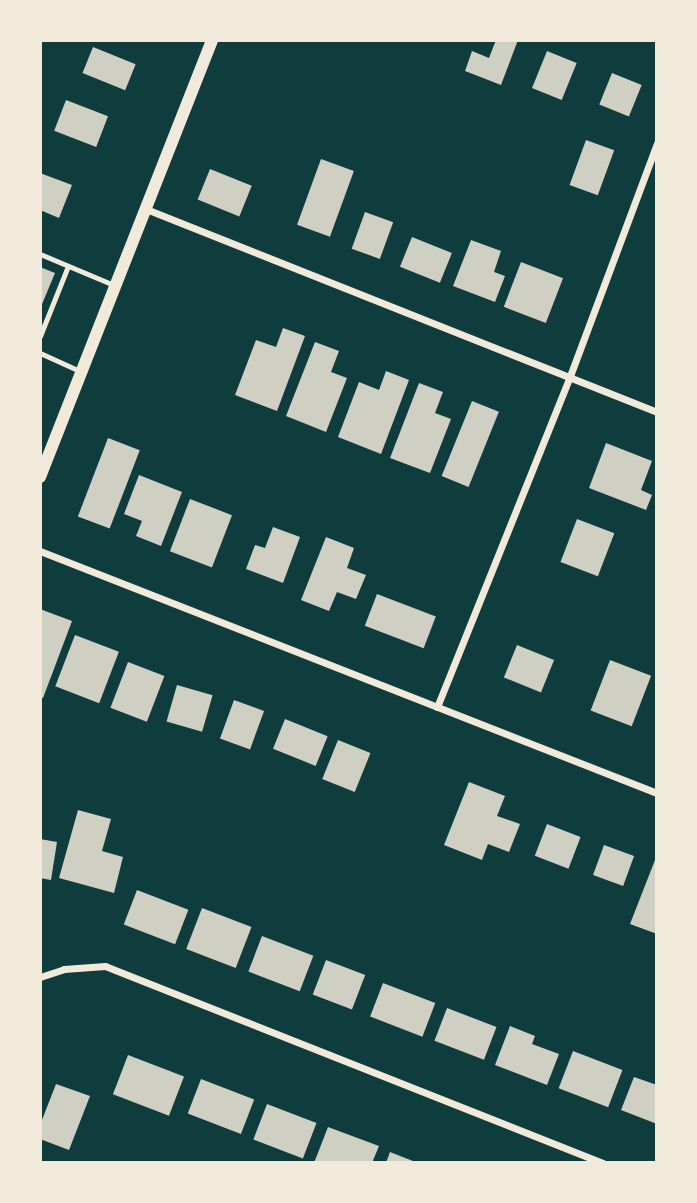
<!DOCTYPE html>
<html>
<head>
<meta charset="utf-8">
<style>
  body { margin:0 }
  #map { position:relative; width:697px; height:1203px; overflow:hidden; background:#0f3d3e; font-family:Figtree,sans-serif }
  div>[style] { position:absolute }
  .building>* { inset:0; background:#cfcfc3; transform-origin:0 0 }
  .service>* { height:5px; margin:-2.5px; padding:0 2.5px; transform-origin:2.5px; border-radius:2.5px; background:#f1e9da }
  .minor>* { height:7px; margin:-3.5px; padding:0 3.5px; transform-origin:3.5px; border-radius:3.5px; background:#f1e9da }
  .tertiary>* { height:12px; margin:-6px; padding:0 6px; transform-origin:6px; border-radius:6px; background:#f1e9da }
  span { translate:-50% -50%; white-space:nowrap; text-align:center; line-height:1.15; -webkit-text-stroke:5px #f1e9da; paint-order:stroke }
  .frame { position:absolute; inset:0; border:42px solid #f1e9da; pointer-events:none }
</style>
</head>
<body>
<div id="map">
  <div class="building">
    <div style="clip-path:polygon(496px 40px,518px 40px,501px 85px,465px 71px,472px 51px,489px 58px)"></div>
    <div style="left:93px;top:47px;width:46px;height:28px;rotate:22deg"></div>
    <div style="left:547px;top:51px;width:32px;height:40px;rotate:22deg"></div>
    <div style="left:612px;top:73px;width:32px;height:34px;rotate:22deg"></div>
    <div style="left:66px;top:100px;width:45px;height:33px;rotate:21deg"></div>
    <div style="left:586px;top:140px;width:30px;height:48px;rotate:20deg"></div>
    <div style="left:321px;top:159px;width:35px;height:70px;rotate:20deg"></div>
    <div style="left:210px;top:169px;width:45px;height:33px;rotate:22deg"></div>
    <div style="clip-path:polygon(40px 173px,72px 185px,59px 218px,40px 210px)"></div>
    <div style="left:365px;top:212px;width:30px;height:39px;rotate:20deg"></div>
    <div style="left:412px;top:237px;width:43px;height:32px;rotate:22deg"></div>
    <div style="clip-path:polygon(471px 240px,501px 251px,494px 272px,505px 276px,495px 302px,453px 286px)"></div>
    <div style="left:521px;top:262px;width:45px;height:48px;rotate:21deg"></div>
    <div style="clip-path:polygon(40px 267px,55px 273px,40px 309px)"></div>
    <div style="clip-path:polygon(283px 328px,305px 336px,277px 411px,235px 395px,256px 340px,276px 347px)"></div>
    <div style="clip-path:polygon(315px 342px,339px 351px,331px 372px,347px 378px,326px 432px,286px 416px)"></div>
    <div style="clip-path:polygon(386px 371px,409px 380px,381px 454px,338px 437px,359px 382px,379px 390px)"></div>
    <div style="clip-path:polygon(419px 383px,443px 392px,435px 413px,451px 419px,430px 473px,390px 458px)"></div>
    <div style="left:472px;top:401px;width:29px;height:81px;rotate:22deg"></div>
    <div style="left:108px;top:438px;width:34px;height:84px;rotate:21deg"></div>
    <div style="clip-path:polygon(606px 443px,652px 461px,641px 490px,652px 495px,646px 510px,589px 488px)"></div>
    <div style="clip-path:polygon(139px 475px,182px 492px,161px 546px,136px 536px,142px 521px,124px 514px)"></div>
    <div style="left:190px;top:499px;width:45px;height:56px;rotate:21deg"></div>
    <div style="left:577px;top:519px;width:40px;height:46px;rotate:21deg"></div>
    <div style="clip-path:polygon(273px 527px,300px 537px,283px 583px,246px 569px,255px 545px,265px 548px)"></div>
    <div style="clip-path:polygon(326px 537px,354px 548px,347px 568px,366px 575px,356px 599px,337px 592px,329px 611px,301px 600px)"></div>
    <div style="left:377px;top:594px;width:63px;height:34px;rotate:21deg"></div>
    <div style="clip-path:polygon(40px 609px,72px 621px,43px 698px,40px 697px)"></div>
    <div style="left:75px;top:635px;width:47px;height:55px;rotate:21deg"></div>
    <div style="left:517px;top:645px;width:40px;height:35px;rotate:22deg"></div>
    <div style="left:610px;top:660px;width:44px;height:54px;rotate:21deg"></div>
    <div style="left:128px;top:662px;width:39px;height:49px;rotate:21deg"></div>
    <div style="left:177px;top:685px;width:37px;height:38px;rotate:16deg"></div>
    <div style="left:234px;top:700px;width:32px;height:41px;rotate:20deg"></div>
    <div style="left:285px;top:719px;width:46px;height:32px;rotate:22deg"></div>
    <div style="left:338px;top:740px;width:35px;height:42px;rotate:22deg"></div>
    <div style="clip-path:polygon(469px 782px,505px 796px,497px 816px,520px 824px,509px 852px,488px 844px,482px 860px,444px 845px)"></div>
    <div style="clip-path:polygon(78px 810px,111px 819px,102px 851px,123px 857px,114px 893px,59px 878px)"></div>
    <div style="left:547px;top:824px;width:36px;height:34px;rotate:21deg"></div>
    <div style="clip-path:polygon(40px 839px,57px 842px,51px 880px,40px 878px)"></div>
    <div style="left:604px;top:845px;width:32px;height:32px;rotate:20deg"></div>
    <div style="clip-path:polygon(655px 860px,657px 861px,657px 934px,630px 924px)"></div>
    <div style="left:137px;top:890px;width:55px;height:37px;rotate:21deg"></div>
    <div style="left:202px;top:908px;width:53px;height:44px;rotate:21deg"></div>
    <div style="left:262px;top:936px;width:55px;height:38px;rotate:21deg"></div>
    <div style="left:326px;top:960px;width:42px;height:37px;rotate:21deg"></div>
    <div style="left:383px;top:983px;width:56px;height:36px;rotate:21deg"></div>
    <div style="left:447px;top:1008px;width:53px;height:35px;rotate:21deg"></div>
    <div style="clip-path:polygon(510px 1026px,535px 1036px,532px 1044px,559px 1054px,547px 1085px,495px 1065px)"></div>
    <div style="left:573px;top:1051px;width:53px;height:40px;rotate:21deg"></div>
    <div style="left:128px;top:1055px;width:60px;height:42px;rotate:21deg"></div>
    <div style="clip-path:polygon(634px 1077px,657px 1085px,657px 1124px,621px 1110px)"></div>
    <div style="left:201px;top:1079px;width:57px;height:37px;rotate:21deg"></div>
    <div style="clip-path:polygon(56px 1084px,90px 1096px,69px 1150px,40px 1139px,40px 1125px)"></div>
    <div style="left:267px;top:1104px;width:53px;height:38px;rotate:21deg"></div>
    <div style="clip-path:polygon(328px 1127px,379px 1146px,372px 1163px,314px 1163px)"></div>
    <div style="clip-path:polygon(390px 1152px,418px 1163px,386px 1163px)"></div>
  </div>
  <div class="service">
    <div style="left:40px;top:254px;width:82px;rotate:22.8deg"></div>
    <div style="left:40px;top:336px;width:75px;rotate:-68.2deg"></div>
    <div style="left:40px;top:353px;width:46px;rotate:24.3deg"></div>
  </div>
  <div class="minor">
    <div style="left:146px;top:209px;width:550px;rotate:21.67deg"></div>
    <div style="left:40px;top:551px;width:663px;rotate:21.42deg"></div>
    <div style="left:437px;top:707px;width:357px;rotate:-68.1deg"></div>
    <div style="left:570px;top:376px;width:249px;rotate:-69.5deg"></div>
    <div style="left:40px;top:977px;width:25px;rotate:-18deg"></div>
    <div style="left:64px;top:969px;width:41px;rotate:-4.2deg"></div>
    <div style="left:105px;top:966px;width:536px;rotate:21.58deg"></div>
  </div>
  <div class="tertiary">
    <div style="left:40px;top:477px;width:470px;rotate:-68.5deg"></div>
  </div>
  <div class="frame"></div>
</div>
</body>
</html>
